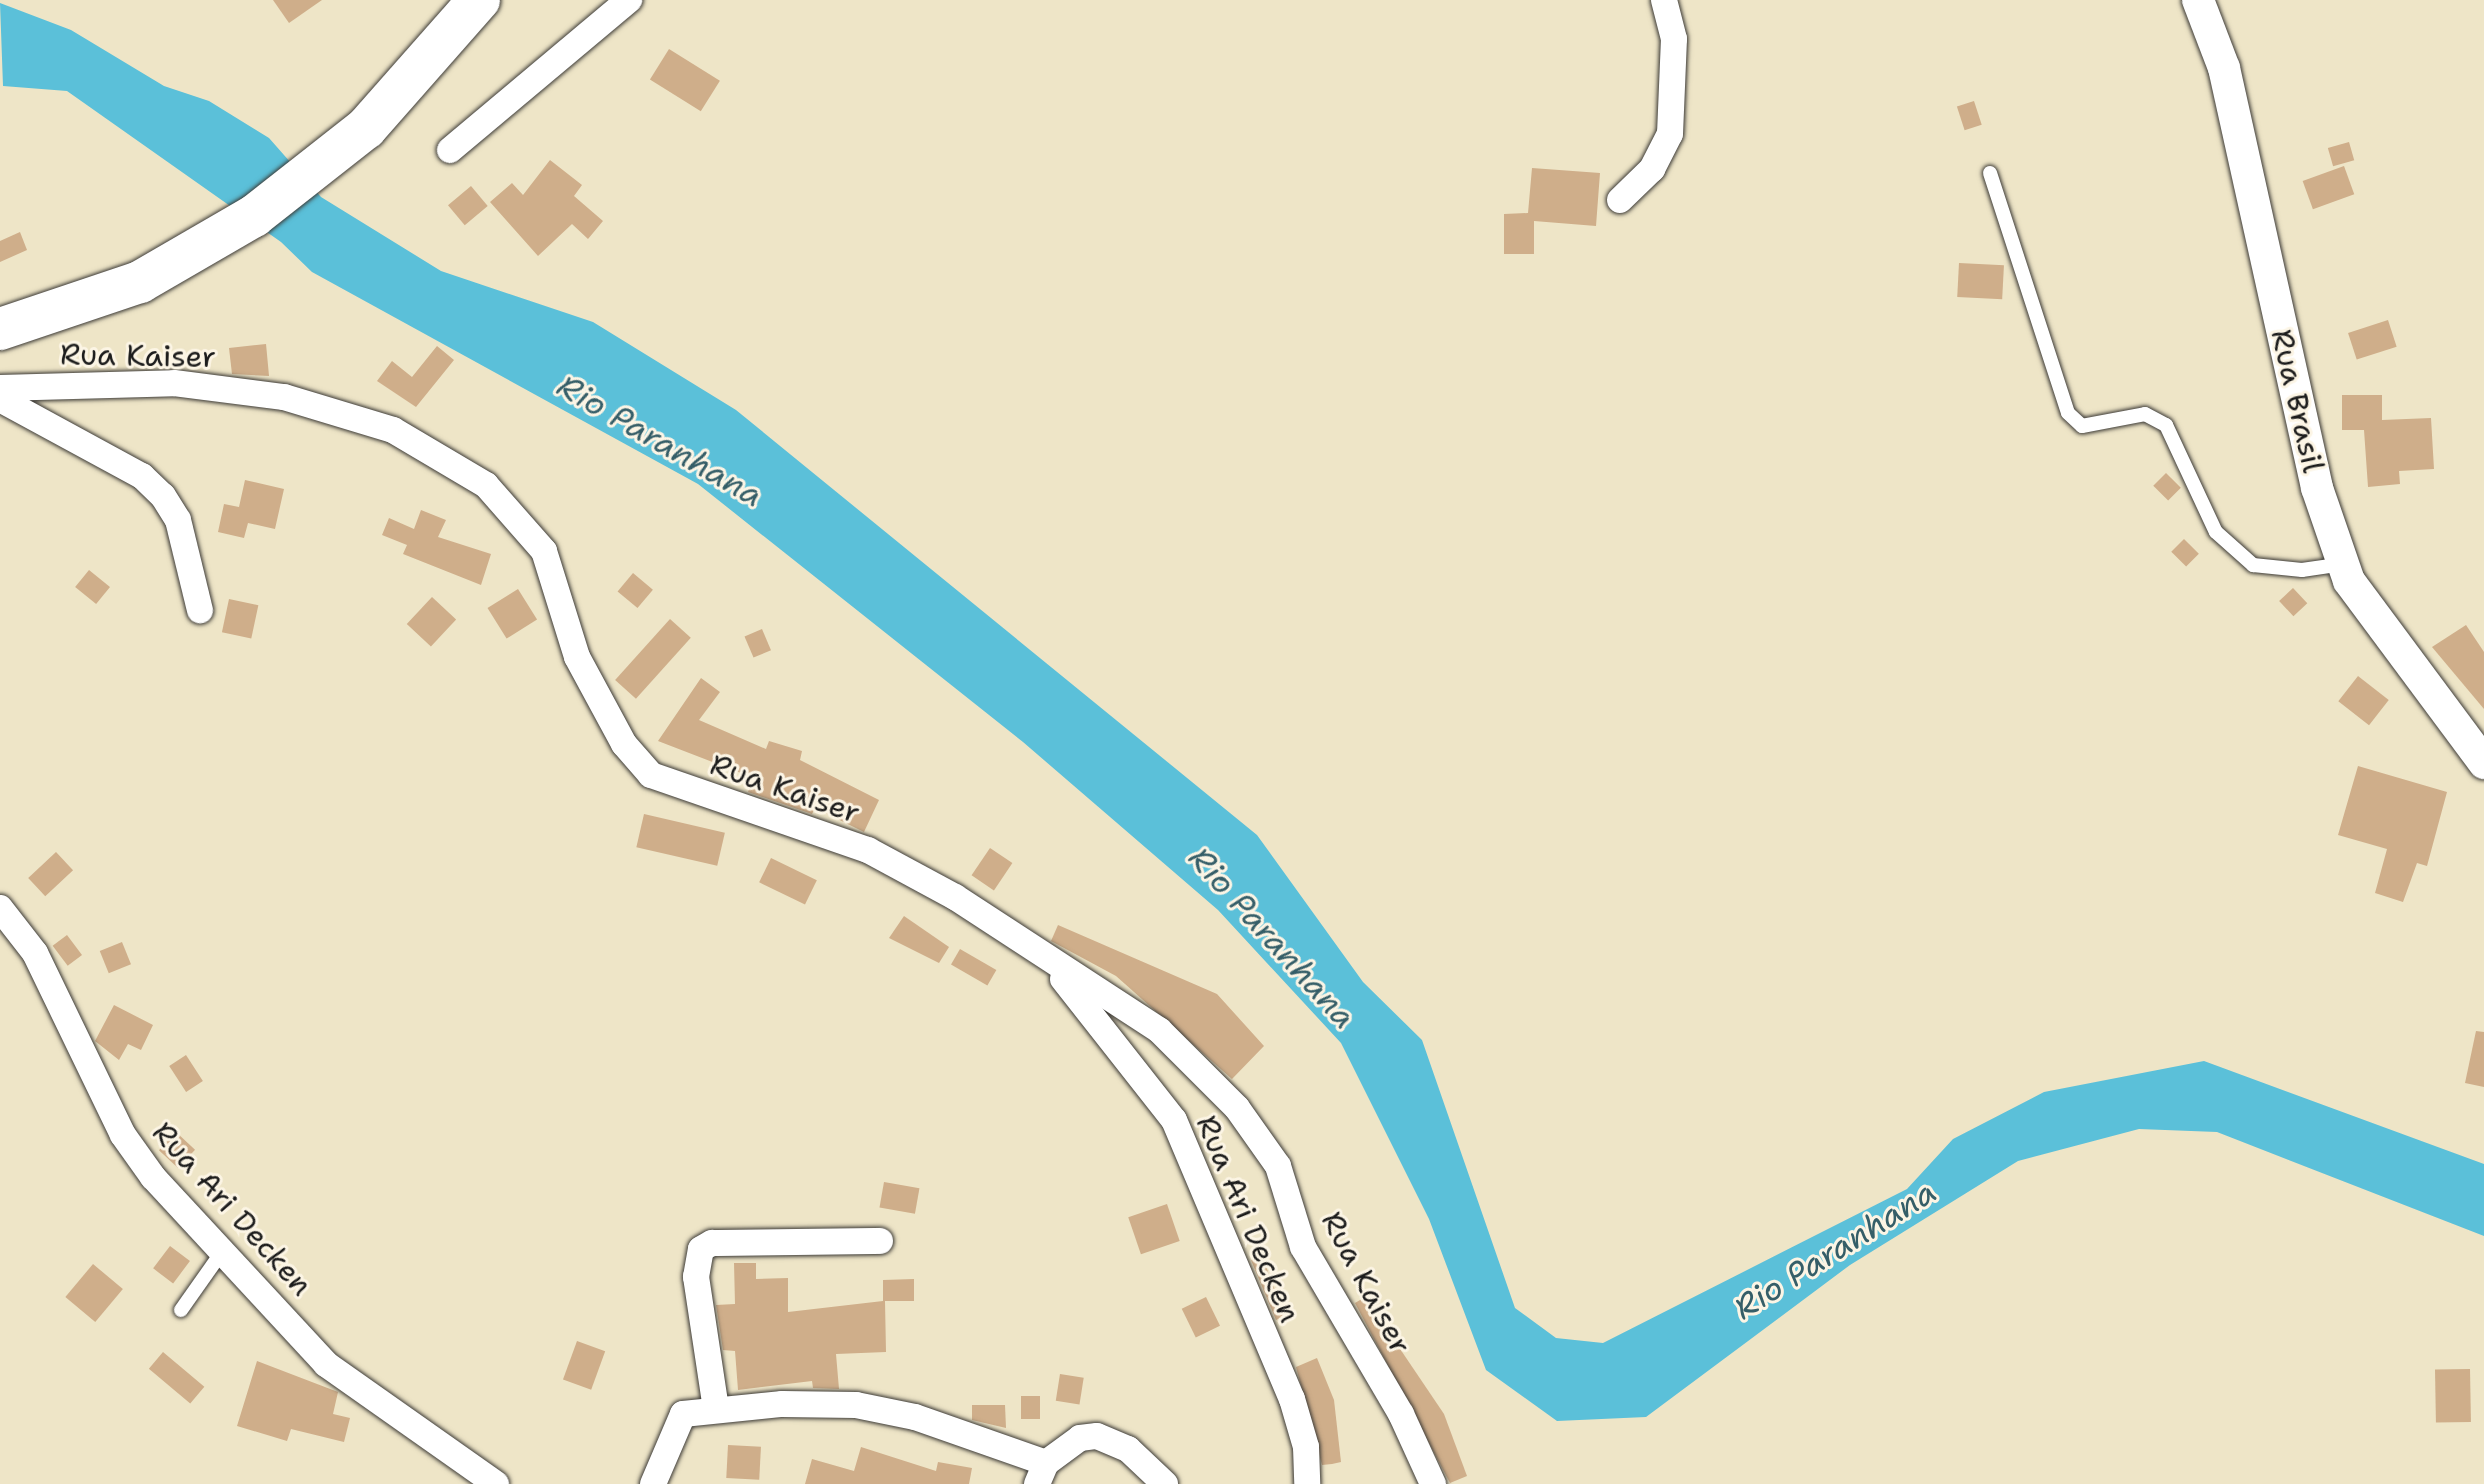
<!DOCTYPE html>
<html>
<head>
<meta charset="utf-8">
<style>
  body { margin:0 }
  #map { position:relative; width:2484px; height:1484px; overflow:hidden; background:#eee5c7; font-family:"Shantell Sans",sans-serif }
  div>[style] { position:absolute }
  .water>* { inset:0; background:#5bc0d9 }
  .building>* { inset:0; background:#cfae8a; transform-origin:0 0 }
  .roads { filter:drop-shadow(0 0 2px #3c3a36) drop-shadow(0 0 2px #3c3a36) }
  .service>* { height:14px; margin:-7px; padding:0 7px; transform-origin:7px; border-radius:7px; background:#fff }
  .minor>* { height:26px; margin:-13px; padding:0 13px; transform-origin:13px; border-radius:13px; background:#fff }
  .tertiary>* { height:32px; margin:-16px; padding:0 16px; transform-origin:16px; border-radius:16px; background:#fff }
  .primary>* { height:42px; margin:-21px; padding:0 21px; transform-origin:21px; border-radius:21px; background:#fff }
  span { translate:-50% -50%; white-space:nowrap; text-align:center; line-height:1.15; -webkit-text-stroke:6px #fcf5e5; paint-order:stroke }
  .street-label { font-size:30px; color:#1c1c1c }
  .water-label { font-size:32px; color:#355e68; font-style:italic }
</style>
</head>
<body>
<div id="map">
  <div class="water">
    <div style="clip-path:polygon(0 3px,71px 30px,164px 86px,209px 101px,269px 138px,321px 197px,441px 271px,593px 322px,736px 410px,1257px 835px,1363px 982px,1422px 1040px,1515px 1308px,1556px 1338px,1603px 1343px,1907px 1189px,1953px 1139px,2044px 1092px,2204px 1061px,2484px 1164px,2484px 1236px,2217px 1132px,2139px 1129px,2018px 1161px,1850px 1265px,1646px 1417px,1557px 1421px,1486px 1370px,1429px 1219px,1341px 1043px,1218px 910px,1023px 742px,698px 484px,312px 272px,281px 242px,67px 91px,3px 86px)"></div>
  </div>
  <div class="building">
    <div style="clip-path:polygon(273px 0,322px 0,289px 23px)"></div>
    <div style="left:669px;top:49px;width:60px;height:36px;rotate:32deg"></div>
    <div style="left:1974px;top:101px;width:25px;height:18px;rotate:72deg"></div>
    <div style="left:2349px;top:142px;width:19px;height:22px;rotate:74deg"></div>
    <div style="clip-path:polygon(550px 160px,582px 185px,574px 196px,603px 221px,588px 239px,572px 224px,538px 256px,490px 202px,512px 183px,523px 195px)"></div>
    <div style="left:2344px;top:166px;width:30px;height:44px;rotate:70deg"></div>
    <div style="clip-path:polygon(1532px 168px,1600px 173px,1596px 226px,1534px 221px,1534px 254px,1504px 254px,1504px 214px,1528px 213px)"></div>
    <div style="left:471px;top:186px;width:26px;height:30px;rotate:50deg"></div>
    <div style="clip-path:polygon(20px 232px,27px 250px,0 262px,0 241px)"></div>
    <div style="left:1959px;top:263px;width:45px;height:34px;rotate:3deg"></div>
    <div style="left:2388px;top:320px;width:28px;height:42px;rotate:72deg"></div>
    <div style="clip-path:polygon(266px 344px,269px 376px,232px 374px,229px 348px)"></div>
    <div style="clip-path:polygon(437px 346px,454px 360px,416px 407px,377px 381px,392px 361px,412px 377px)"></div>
    <div style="clip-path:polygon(2342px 395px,2382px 395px,2382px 420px,2431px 418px,2434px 469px,2399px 471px,2400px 484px,2368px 487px,2364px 430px,2342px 430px)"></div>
    <div style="left:2166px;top:473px;width:21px;height:18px;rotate:45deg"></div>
    <div style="clip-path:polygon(245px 480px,284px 489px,275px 529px,248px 523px,244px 538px,218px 532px,224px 504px,239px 507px)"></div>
    <div style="clip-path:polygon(421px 510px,446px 520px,438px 537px,491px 554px,481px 585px,403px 554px,407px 545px,382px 535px,389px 518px,414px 529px)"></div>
    <div style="left:2184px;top:539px;width:21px;height:18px;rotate:45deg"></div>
    <div style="left:89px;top:570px;width:27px;height:22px;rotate:39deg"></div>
    <div style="left:633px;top:573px;width:26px;height:24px;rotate:40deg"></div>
    <div style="left:2293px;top:588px;width:21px;height:19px;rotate:47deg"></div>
    <div style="left:518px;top:589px;width:36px;height:36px;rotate:58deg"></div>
    <div style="left:432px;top:597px;width:33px;height:37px;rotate:43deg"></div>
    <div style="left:229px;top:599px;width:30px;height:34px;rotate:12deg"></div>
    <div style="left:670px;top:619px;width:28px;height:82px;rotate:42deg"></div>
    <div style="clip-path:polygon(2466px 625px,2484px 652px,2484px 709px,2432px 647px)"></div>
    <div style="left:762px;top:629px;width:23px;height:19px;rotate:67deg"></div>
    <div style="left:2358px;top:676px;width:39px;height:32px;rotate:38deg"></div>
    <div style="clip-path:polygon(701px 678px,720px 692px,699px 720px,766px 749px,769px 741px,802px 751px,800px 760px,879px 800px,864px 832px,815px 808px,812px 814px,748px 792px,754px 778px,658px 741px)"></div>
    <div style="clip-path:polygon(2358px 766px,2447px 792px,2427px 866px,2417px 863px,2403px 902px,2375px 893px,2387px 849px,2338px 835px)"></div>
    <div style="left:644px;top:814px;width:83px;height:34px;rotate:13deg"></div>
    <div style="left:990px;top:848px;width:27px;height:33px;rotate:34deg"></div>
    <div style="left:56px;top:852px;width:25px;height:38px;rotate:47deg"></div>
    <div style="left:771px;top:858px;width:51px;height:27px;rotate:26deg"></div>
    <div style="clip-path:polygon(904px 916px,949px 947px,939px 963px,889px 938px)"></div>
    <div style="clip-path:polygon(1058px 925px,1217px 994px,1264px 1046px,1232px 1079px,1116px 976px,1051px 941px)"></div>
    <div style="left:67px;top:935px;width:25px;height:18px;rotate:53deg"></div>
    <div style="left:122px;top:942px;width:24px;height:24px;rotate:68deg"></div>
    <div style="left:960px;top:949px;width:42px;height:18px;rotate:30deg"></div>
    <div style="clip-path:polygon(114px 1005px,153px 1025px,141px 1050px,128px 1044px,119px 1060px,95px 1041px)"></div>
    <div style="clip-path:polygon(2476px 1031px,2484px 1032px,2484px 1087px,2465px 1083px)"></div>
    <div style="left:186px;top:1055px;width:31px;height:20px;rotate:57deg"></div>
    <div style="left:176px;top:1132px;width:26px;height:25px;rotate:43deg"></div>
    <div style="left:884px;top:1182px;width:36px;height:26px;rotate:10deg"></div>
    <div style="left:1167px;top:1204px;width:39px;height:41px;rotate:71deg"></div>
    <div style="left:170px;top:1246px;width:25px;height:28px;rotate:37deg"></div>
    <div style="clip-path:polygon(1262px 1256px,1285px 1316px,1276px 1320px,1251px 1260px)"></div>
    <div style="clip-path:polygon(734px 1263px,756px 1263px,756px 1279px,788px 1278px,788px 1312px,883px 1301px,883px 1280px,914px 1279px,914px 1301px,885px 1301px,886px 1352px,836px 1354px,839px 1389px,813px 1388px,812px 1381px,738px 1390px,735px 1351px,723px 1350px,716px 1305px,735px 1304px)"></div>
    <div style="left:93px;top:1264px;width:39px;height:43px;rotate:40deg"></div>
    <div style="left:1206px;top:1297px;width:32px;height:27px;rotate:64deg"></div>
    <div style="clip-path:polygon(1365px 1297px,1444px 1414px,1467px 1476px,1450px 1483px,1355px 1303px)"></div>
    <div style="left:577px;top:1341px;width:30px;height:41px;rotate:20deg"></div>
    <div style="left:163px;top:1352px;width:54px;height:22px;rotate:40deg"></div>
    <div style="clip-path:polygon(1317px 1358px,1334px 1400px,1341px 1462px,1332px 1464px,1322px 1465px,1296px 1367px)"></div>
    <div style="clip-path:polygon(257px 1361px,338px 1392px,333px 1414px,350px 1418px,344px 1442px,291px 1429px,287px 1441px,237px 1426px)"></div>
    <div style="left:2470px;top:1369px;width:53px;height:35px;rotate:89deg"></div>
    <div style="left:1060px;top:1374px;width:24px;height:27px;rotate:9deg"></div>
    <div style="left:1021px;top:1396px;width:19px;height:23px"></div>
    <div style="clip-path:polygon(972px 1405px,1005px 1405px,1006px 1428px,972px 1420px)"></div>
    <div style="left:728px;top:1445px;width:33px;height:33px;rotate:3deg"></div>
    <div style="clip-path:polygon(861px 1447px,936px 1471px,938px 1462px,972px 1468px,969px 1484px,805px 1484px,812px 1459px,854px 1471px)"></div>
  </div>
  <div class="roads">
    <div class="service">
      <div style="left:1990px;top:173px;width:252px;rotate:72deg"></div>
      <div style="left:2068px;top:413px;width:19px;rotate:43deg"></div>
      <div style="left:2082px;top:426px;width:64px;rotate:-10.8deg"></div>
      <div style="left:2145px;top:414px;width:24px;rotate:28deg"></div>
      <div style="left:2166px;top:425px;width:118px;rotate:65deg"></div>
      <div style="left:2216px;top:532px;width:50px;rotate:41.7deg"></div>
      <div style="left:2253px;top:565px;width:49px;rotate:5.8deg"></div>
      <div style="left:2302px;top:570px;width:41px;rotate:-8.3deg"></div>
      <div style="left:181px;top:1310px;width:75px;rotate:-54.8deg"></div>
    </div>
    <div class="minor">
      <div style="left:450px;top:150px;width:234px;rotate:-40deg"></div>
      <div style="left:1620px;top:200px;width:45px;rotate:-44.1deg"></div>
      <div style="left:1652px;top:169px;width:39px;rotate:-63deg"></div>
      <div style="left:1670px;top:134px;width:95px;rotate:-87.6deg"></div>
      <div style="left:1674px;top:39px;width:40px;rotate:-104.4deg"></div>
      <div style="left:0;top:388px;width:174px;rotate:-1.6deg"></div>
      <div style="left:174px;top:383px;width:111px;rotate:7.3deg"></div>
      <div style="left:284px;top:397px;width:114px;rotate:16.8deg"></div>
      <div style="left:393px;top:430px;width:108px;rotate:30.6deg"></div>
      <div style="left:486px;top:485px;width:88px;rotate:48.7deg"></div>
      <div style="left:544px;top:551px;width:111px;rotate:72.7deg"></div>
      <div style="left:577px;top:657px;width:99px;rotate:61.6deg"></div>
      <div style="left:624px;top:744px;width:41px;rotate:48.9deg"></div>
      <div style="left:651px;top:775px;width:230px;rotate:19.1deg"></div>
      <div style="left:868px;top:850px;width:99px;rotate:28.4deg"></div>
      <div style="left:955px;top:897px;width:244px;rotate:33.1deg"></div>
      <div style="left:1159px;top:1030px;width:110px;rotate:45deg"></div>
      <div style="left:1237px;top:1108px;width:71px;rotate:54.7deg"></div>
      <div style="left:1278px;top:1166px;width:85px;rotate:72.8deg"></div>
      <div style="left:1303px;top:1247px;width:194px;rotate:59.6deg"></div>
      <div style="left:1401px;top:1414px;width:77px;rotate:65.4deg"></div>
      <div style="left:0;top:399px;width:162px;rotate:28.5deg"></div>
      <div style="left:142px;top:476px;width:29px;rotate:44deg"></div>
      <div style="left:163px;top:496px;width:28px;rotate:58deg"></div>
      <div style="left:178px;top:520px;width:93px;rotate:76.3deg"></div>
      <div style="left:0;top:908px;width:57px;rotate:52.1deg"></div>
      <div style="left:35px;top:953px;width:202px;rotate:64.2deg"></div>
      <div style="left:123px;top:1135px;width:52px;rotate:54.5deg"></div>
      <div style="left:153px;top:1177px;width:255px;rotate:47.2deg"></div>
      <div style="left:326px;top:1364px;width:208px;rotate:35.2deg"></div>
      <div style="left:1063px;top:979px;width:179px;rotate:51.8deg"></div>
      <div style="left:1174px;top:1120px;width:303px;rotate:67.1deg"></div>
      <div style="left:1292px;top:1399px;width:50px;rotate:73.7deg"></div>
      <div style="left:1306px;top:1447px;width:37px;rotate:88deg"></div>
      <div style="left:716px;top:1409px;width:134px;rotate:-98.6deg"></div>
      <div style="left:696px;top:1277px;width:28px;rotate:-80deg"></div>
      <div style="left:701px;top:1249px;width:13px;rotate:-29deg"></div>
      <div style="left:712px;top:1243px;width:168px;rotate:-0.7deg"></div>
      <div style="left:653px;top:1484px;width:76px;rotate:-66.8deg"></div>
      <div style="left:683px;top:1414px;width:100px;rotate:-5.8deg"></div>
      <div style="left:782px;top:1404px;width:74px;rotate:0.8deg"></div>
      <div style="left:856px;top:1405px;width:60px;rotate:11.5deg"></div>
      <div style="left:915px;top:1417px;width:139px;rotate:19.3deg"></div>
      <div style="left:1037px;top:1484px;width:23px;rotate:-67deg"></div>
      <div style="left:1046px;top:1463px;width:42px;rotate:-36.3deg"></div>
      <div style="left:1080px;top:1438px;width:17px;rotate:-7deg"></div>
      <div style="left:1097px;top:1436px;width:34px;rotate:23deg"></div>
      <div style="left:1128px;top:1449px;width:51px;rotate:43.4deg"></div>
    </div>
    <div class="tertiary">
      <div style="left:2198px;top:0;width:73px;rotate:69.1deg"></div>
      <div style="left:2224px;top:68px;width:430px;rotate:77.5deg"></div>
      <div style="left:2317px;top:488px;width:98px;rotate:71deg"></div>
      <div style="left:2349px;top:581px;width:227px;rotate:53.4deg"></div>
    </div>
    <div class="primary">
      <div style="left:0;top:329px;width:148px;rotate:-18.6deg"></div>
      <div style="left:140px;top:282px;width:132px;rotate:-30.1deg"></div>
      <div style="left:254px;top:216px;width:142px;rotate:-38.2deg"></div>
      <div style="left:366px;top:128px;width:171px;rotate:-48.6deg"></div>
    </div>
  </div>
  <div class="street-label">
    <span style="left:138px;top:356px;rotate:1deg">Rua Kaiser</span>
    <span style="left:2297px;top:401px;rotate:77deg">Rua Brasil</span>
    <span style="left:785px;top:789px;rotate:19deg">Rua Kaiser</span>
    <span style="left:232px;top:1209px;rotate:48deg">Rua Ari Decken</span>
    <span style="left:1248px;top:1219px;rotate:67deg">Rua Ari Decken</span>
    <span style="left:1366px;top:1283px;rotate:62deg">Rua Kaiser</span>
  </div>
  <div class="water-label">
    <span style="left:660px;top:441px;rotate:30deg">Rio Paranhana</span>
    <span style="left:1272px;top:938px;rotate:48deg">Rio Paranhana</span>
    <span style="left:1835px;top:1250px;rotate:-32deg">Rio Paranhana</span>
  </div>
</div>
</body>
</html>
